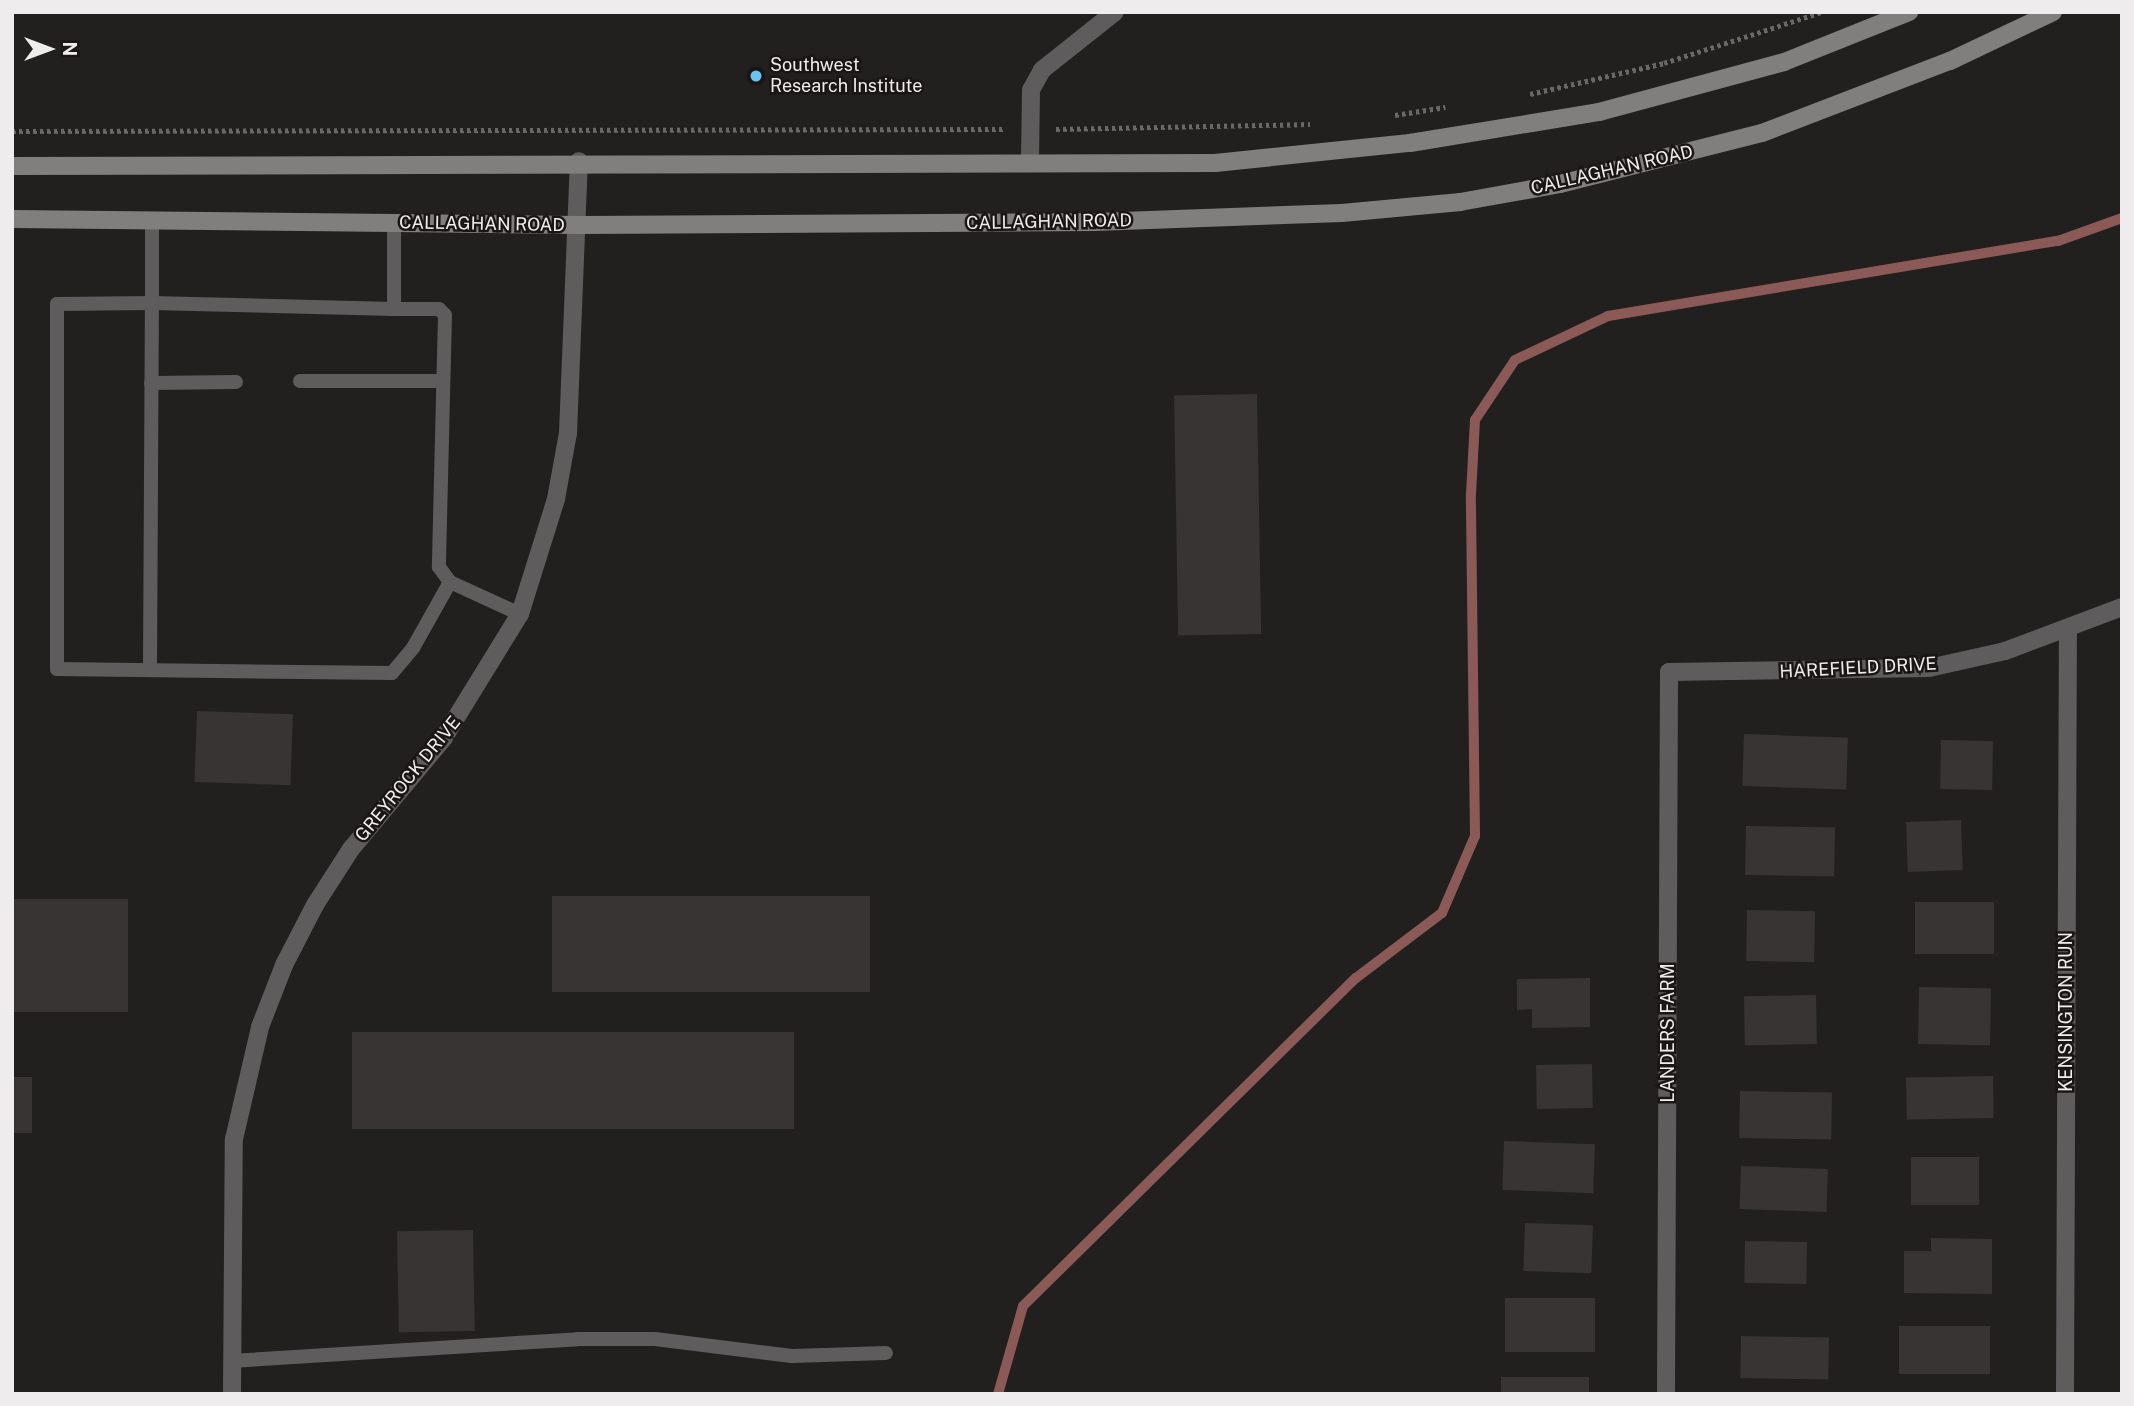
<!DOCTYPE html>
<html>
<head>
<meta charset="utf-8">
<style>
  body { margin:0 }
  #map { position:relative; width:2134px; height:1406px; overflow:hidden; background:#221f1f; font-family:"Public Sans",sans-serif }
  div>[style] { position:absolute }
  .stream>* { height:10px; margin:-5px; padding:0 5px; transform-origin:5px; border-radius:5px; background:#8b5a57 }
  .building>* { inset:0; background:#373433; transform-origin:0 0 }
  .path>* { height:4.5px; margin-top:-2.25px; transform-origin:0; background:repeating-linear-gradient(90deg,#696767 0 3.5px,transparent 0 7px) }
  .service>* { height:14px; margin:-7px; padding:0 7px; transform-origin:7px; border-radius:7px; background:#5e5c5c }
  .minor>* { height:18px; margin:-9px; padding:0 9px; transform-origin:9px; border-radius:9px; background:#5e5c5c }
  .secondary>* { height:18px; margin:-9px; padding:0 9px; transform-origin:9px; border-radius:9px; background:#817e7e }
  .dots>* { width:19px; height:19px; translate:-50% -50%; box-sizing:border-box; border:4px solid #191615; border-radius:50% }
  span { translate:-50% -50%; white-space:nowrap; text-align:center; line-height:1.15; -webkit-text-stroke:5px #191615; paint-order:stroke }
  .poi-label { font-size:18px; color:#eeecec }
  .left { translate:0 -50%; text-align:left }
  .street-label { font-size:18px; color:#eeecec }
  .frame { position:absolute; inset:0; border:14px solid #eeecec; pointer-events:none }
  .north { position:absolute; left:14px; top:14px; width:70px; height:70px; -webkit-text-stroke:5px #191615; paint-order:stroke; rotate:90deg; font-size:19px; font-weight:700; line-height:28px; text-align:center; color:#eeecec }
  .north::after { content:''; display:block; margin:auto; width:24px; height:32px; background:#eeecec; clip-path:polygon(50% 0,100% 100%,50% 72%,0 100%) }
</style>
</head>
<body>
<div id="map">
  <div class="stream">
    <div style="left:998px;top:1394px;width:91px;rotate:-74.1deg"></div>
    <div style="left:1023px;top:1306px;width:467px;rotate:-44.6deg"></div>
    <div style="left:1356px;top:978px;width:108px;rotate:-37.1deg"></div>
    <div style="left:1442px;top:913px;width:84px;rotate:-66.8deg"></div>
    <div style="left:1475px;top:836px;width:342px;rotate:-90.7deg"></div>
    <div style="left:1471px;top:494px;width:74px;rotate:-86.9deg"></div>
    <div style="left:1475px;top:420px;width:72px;rotate:-56.3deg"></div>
    <div style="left:1515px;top:360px;width:103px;rotate:-25.3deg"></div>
    <div style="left:1608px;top:316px;width:456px;rotate:-9.5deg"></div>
    <div style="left:2058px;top:241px;width:68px;rotate:-19.8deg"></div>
  </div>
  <div class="building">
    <div style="left:1257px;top:394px;width:240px;height:83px;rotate:89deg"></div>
    <div style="left:197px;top:711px;width:96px;height:71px;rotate:2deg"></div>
    <div style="left:1744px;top:734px;width:104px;height:52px;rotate:2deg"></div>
    <div style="left:1941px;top:740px;width:52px;height:49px;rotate:1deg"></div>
    <div style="left:1961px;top:820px;width:50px;height:55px;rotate:88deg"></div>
    <div style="left:1746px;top:826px;width:89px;height:49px;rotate:1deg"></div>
    <div style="left:552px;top:896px;width:318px;height:96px"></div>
    <div style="left:12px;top:899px;width:116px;height:113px"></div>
    <div style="left:1994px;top:902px;width:52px;height:79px;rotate:90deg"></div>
    <div style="left:1747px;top:910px;width:68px;height:51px;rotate:1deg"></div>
    <div style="clip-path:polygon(1590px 978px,1590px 1027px,1532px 1028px,1532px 1009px,1517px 1010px,1517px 979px)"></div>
    <div style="left:1919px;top:987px;width:72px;height:57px;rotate:1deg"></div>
    <div style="left:1816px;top:995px;width:49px;height:72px;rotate:89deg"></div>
    <div style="left:794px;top:1032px;width:97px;height:442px;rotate:90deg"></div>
    <div style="left:1592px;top:1064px;width:44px;height:56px;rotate:89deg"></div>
    <div style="left:1993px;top:1076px;width:42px;height:87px;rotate:89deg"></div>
    <div style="left:12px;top:1077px;width:20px;height:56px"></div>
    <div style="left:1740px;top:1091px;width:92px;height:47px;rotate:1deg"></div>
    <div style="left:1504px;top:1141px;width:91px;height:49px;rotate:2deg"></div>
    <div style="left:1911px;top:1157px;width:68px;height:48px"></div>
    <div style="left:1741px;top:1166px;width:87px;height:43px;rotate:2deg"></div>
    <div style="left:1525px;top:1223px;width:68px;height:48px;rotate:2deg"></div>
    <div style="left:473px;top:1230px;width:101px;height:76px;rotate:89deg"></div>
    <div style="clip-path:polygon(1931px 1238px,1992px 1239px,1992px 1294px,1904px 1293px,1904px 1251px,1931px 1251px)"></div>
    <div style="left:1745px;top:1241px;width:62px;height:42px;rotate:1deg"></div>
    <div style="left:1595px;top:1298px;width:54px;height:90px;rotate:90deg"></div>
    <div style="left:1990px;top:1326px;width:48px;height:91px;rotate:90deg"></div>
    <div style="left:1741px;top:1336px;width:88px;height:42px;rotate:1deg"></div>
    <div style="left:1589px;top:1377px;width:17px;height:88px;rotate:90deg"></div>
  </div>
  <div class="path">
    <div style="left:1530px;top:94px;width:138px;rotate:-13deg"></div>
    <div style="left:1664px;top:63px;width:166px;rotate:-17.9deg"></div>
    <div style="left:1395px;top:115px;width:51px;rotate:-9.1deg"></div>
    <div style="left:1056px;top:129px;width:254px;rotate:-1.1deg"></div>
    <div style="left:12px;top:131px;width:994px;rotate:-0.12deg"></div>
  </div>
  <div class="service">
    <div style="left:152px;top:220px;width:83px;rotate:90deg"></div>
    <div style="left:152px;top:303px;width:242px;rotate:1.4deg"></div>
    <div style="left:394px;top:309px;width:86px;rotate:-90deg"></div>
    <div style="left:394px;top:309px;width:45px"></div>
    <div style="left:439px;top:309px;width:8px;rotate:45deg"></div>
    <div style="left:445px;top:315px;width:252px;rotate:91.4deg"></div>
    <div style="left:439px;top:567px;width:19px;rotate:54deg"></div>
    <div style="left:450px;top:582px;width:77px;rotate:24.6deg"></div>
    <div style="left:300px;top:381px;width:143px"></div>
    <div style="left:151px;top:383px;width:85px;rotate:-0.7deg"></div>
    <div style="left:150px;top:669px;width:366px;rotate:-89.7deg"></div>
    <div style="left:152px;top:303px;width:95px;rotate:179.4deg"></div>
    <div style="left:57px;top:304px;width:365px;rotate:90deg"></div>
    <div style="left:57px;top:669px;width:335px;rotate:0.7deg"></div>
    <div style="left:392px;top:673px;width:33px;rotate:-50deg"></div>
    <div style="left:413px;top:648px;width:76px;rotate:-60.7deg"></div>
    <div style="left:231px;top:1361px;width:348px;rotate:-3.6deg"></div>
    <div style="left:578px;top:1339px;width:77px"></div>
    <div style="left:655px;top:1339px;width:138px;rotate:7.1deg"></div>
    <div style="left:792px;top:1356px;width:94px;rotate:-1.8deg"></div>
  </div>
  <div class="minor">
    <div style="left:1030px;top:161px;width:71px;rotate:-89.2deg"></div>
    <div style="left:1031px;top:90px;width:23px;rotate:-61deg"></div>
    <div style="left:1042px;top:70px;width:93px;rotate:-38.5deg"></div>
    <div style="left:232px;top:1394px;width:255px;rotate:-89.6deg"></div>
    <div style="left:234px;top:1139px;width:115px;rotate:-76.9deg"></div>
    <div style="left:260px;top:1027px;width:66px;rotate:-68.8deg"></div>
    <div style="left:284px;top:965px;width:68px;rotate:-62.7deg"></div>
    <div style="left:315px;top:905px;width:67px;rotate:-57.3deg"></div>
    <div style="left:351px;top:849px;width:143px;rotate:-50.1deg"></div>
    <div style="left:443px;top:739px;width:147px;rotate:-58.4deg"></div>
    <div style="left:520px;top:614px;width:121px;rotate:-72.6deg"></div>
    <div style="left:556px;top:499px;width:67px;rotate:-79.7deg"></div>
    <div style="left:568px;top:433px;width:272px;rotate:-87.7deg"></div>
    <div style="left:1666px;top:1394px;width:722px;rotate:-89.76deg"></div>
    <div style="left:1669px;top:672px;width:260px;rotate:-0.9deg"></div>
    <div style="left:1929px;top:668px;width:78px;rotate:-12.6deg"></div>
    <div style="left:2005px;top:651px;width:125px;rotate:-20.6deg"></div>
    <div style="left:2065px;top:1394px;width:764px;rotate:-89.78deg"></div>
  </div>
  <div class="secondary">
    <div style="left:12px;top:166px;width:1203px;rotate:-0.14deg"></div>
    <div style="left:1215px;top:163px;width:196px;rotate:-5.9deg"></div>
    <div style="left:1410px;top:143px;width:192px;rotate:-9.3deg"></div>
    <div style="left:1599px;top:112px;width:192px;rotate:-15.1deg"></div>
    <div style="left:1784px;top:62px;width:135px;rotate:-21.8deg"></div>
    <div style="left:12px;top:219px;width:567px;rotate:0.61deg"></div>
    <div style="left:579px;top:225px;width:516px;rotate:-0.33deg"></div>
    <div style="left:1095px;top:222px;width:247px;rotate:-2.1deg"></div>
    <div style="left:1342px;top:213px;width:119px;rotate:-5.3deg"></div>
    <div style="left:1460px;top:202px;width:102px;rotate:-10.2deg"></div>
    <div style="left:1560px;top:184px;width:208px;rotate:-14.2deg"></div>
    <div style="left:1762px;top:133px;width:201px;rotate:-21deg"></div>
    <div style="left:1950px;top:61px;width:114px;rotate:-25.4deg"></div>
  </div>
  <div class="dots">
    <div style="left:756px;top:76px;background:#6bc3f2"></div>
  </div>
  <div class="poi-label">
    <span class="left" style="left:770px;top:76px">Southwest<br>Research Institute</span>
  </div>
  <div class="street-label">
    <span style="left:1612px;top:170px;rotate:-13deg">CALLAGHAN ROAD</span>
    <span style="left:1049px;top:222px;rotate:-1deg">CALLAGHAN ROAD</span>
    <span style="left:482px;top:224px;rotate:1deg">CALLAGHAN ROAD</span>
    <span style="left:1858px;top:668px;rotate:-3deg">HAREFIELD DRIVE</span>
    <span style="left:408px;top:779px;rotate:-51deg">GREYROCK DRIVE</span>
    <span style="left:2066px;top:1012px;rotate:-90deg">KENSINGTON RUN</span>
    <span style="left:1668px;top:1033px;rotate:-90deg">LANDERS FARM</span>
  </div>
  <div class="frame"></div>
  <div class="north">N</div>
</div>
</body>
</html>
